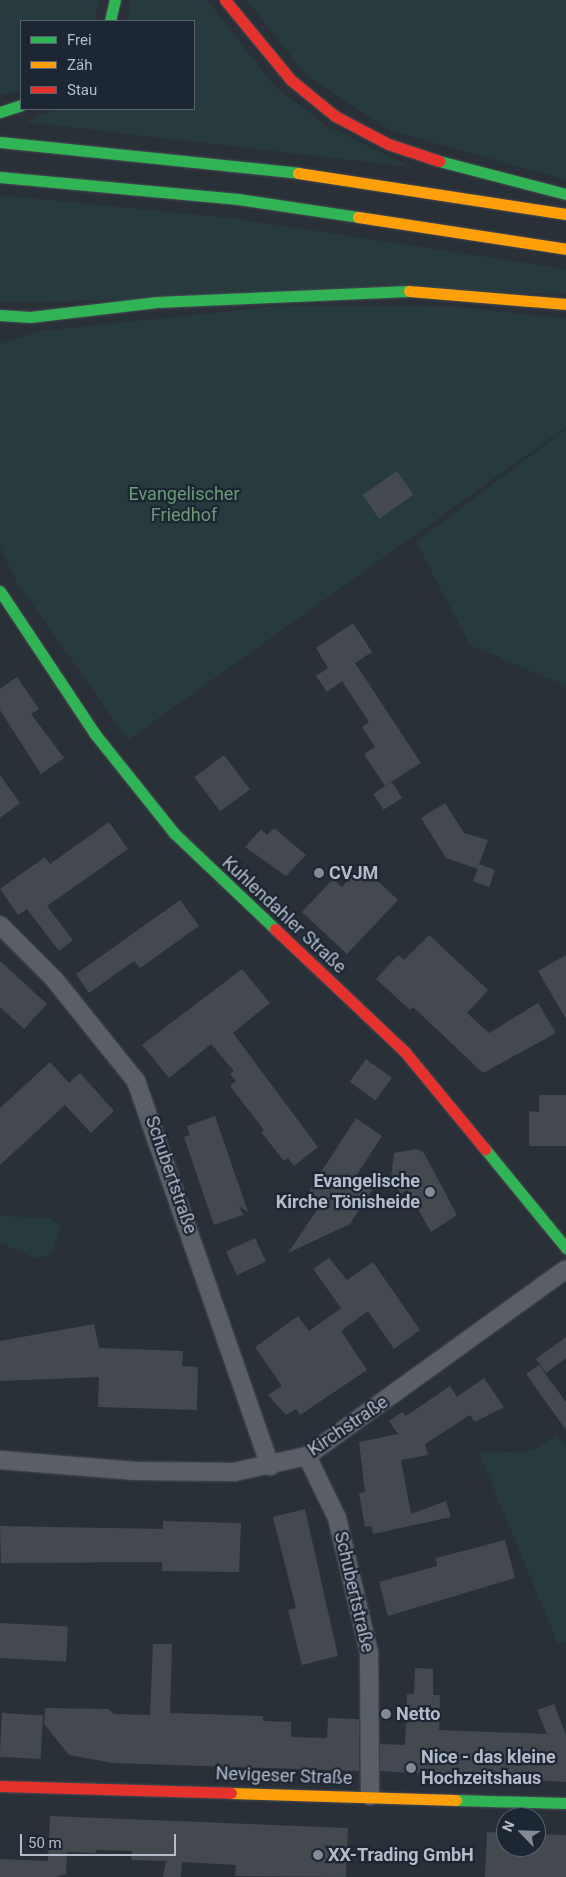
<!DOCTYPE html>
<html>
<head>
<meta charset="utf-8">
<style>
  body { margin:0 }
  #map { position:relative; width:566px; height:1877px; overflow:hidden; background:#2a3038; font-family:Roboto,sans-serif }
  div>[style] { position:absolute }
  .green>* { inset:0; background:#273a3e }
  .building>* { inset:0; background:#444950; transform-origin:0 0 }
  .roads { filter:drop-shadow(0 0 1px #484c53) drop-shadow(0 0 1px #484c53) }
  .street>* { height:18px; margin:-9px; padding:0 9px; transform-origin:9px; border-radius:9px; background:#5a5e66 }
  .fast>* { height:11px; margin:-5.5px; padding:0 5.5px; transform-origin:5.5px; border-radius:5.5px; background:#30b455 }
  .slow>* { height:11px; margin:-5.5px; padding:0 5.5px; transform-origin:5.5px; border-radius:5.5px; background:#ff9f0a }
  .jam>* { height:11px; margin:-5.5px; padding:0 5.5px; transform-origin:5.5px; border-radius:5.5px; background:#e5322d }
  .dots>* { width:14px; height:14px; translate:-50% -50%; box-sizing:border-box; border:2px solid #1d2633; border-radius:50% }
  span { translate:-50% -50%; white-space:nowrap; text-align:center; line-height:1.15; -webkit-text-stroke:4.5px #1d2633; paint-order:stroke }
  .park-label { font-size:18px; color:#6b9a76 }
  .poi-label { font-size:18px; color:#b4bcc9; font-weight:700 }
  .left { translate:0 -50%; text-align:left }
  .right { translate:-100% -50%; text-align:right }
  .street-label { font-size:18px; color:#b4bcc9 }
  .legend { position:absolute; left:20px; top:20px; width:175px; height:90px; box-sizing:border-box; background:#1d2633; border:1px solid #59626f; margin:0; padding:6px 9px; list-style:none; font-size:15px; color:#b4bcc9 }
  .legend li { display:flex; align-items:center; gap:10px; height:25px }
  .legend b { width:25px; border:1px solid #59626f }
  .north { position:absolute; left:496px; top:1807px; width:50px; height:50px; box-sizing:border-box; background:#1d2633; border:1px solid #59626f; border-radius:50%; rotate:294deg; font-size:14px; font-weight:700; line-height:20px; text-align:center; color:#b4bcc9 }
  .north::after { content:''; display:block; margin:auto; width:18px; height:22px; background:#848b96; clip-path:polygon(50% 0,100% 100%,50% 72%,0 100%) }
  .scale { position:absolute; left:20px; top:1834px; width:156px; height:22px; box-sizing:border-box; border:2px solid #b4bcc9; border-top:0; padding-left:6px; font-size:15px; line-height:18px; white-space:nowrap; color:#b4bcc9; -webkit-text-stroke:4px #1d2633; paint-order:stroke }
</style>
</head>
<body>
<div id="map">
  <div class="green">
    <div style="clip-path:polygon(0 0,99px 0,94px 21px,21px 21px,21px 89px,0 96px)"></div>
    <div style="clip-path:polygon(131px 0,207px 0,275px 87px,327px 126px,410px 167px,26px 122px,55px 109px,194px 109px,194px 21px,127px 21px)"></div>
    <div style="clip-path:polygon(247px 0,566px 0,566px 180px,392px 131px,306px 75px)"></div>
    <div style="clip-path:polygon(0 195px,238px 219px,546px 266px,566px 270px,566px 293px,4px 302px,0 301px)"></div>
    <div style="clip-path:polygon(279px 306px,461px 307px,566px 319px,566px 427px,128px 740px,16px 581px,0 547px,0 344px,40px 331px)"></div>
    <div style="clip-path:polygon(566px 429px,566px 686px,470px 645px,416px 542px)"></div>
    <div style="clip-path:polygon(0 1216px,50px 1218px,61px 1227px,52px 1253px,38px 1259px,0 1243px)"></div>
    <div style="clip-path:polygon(557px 1435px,566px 1448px,566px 1642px,558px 1644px,479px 1453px,532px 1451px)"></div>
  </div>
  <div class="building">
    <div style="left:397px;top:471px;width:29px;height:42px;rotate:55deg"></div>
    <div style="clip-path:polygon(353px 623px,372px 652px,355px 663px,421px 763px,385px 786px,364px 754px,375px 747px,362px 727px,369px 722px,342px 681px,327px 692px,316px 676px,328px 668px,316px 648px)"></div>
    <div style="clip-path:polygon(17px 677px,39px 709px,31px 714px,64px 758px,41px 774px,0 710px,0 689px)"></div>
    <div style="left:224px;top:755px;width:43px;height:37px;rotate:53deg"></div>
    <div style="clip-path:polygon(0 775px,20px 803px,0 818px)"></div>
    <div style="left:392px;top:782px;width:19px;height:22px;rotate:58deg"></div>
    <div style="clip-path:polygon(445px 803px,464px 833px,488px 840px,479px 864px,495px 870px,489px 887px,473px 881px,478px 869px,446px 858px,421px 818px)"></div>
    <div style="clip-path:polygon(109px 822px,128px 849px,47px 906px,73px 940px,59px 951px,27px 909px,18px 915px,0 889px,45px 857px,50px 864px)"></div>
    <div style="clip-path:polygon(274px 828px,306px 855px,286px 876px,245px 847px,261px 829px,267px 835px)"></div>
    <div style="clip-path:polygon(362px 866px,398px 900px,347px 954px,302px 912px,333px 879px,342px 887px)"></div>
    <div style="clip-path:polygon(180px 900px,199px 926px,140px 968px,134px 961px,89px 993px,76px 974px)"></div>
    <div style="clip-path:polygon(429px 935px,488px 990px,467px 1013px,489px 1033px,538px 1003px,556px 1033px,483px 1073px,413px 1007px,410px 1010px,376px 979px,398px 955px,404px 960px)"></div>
    <div style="clip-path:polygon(566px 955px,566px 1019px,538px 971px)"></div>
    <div style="clip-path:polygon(0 961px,47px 1004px,24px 1029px,0 1007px)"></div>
    <div style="clip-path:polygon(242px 969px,270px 1003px,233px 1033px,318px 1147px,294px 1166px,288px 1158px,284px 1161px,261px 1132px,264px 1130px,230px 1086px,236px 1081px,230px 1074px,234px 1071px,211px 1044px,169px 1078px,142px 1045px)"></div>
    <div style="left:366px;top:1059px;width:32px;height:28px;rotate:36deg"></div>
    <div style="clip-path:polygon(50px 1062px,69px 1083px,80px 1073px,114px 1111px,91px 1133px,65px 1105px,0 1165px,0 1108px)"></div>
    <div style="clip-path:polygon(539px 1095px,566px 1095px,566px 1146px,529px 1146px,529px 1111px,539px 1112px)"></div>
    <div style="clip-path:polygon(215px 1116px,248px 1212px,239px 1206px,243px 1215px,214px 1225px,184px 1137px,190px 1135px,187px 1126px)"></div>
    <div style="clip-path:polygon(356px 1118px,382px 1136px,354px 1179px,372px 1190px,350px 1224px,288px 1253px,323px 1201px,309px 1191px)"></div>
    <div style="clip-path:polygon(416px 1149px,424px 1153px,457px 1215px,431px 1232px,407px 1190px,401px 1194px,391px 1178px,394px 1153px)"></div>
    <div style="left:255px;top:1238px;width:26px;height:32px;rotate:65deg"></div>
    <div style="clip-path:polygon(329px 1258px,347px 1280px,373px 1262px,420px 1330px,394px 1349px,368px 1311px,341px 1331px,367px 1370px,300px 1415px,296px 1409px,286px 1415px,268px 1395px,282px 1386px,255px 1347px,298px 1316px,309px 1331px,341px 1308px,313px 1269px)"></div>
    <div style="clip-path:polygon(94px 1324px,99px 1348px,183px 1351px,182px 1366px,198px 1367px,197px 1410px,98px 1407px,99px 1377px,0 1381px,0 1341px)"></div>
    <div style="clip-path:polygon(566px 1337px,566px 1358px,546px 1373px,536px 1359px)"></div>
    <div style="clip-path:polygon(539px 1365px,566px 1402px,566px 1430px,526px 1374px)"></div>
    <div style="clip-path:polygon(484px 1378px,504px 1407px,475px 1422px,470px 1415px,425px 1444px,428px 1455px,401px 1460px,411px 1514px,446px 1501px,451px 1517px,373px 1534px,372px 1526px,365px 1527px,359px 1493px,365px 1492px,359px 1442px,398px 1434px,389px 1421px,402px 1412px,406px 1416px,450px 1386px,457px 1397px)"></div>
    <div style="clip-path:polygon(305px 1509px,338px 1656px,302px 1665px,288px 1610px,296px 1608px,273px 1517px)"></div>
    <div style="clip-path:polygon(163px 1521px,241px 1523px,239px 1572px,162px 1571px,162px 1562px,1px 1563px,0 1526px,163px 1529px)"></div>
    <div style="clip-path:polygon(505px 1540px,515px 1578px,388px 1616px,379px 1582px,437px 1566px,436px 1558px)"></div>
    <div style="left:0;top:1623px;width:68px;height:35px;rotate:3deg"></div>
    <div style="clip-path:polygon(153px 1644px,172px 1644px,170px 1713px,263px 1716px,263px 1721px,291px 1722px,291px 1737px,327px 1738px,328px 1718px,359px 1719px,359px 1771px,113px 1763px,69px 1755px,44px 1724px,45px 1708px,108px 1709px,114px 1714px,150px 1715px)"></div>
    <div style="clip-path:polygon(415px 1668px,433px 1669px,433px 1695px,440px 1695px,439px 1730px,547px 1734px,537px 1710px,554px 1704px,566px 1735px,566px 1782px,380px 1771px,380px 1744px,405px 1745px,407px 1694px,414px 1694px)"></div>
    <div style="left:2px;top:1713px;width:41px;height:44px;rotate:3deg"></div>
    <div style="clip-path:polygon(50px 1816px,348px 1828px,346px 1877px,235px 1876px,236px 1865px,182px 1862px,181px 1877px,163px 1877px,166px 1861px,131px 1860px,132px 1851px,96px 1850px,96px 1853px,67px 1852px,66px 1874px,56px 1877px,0 1877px,0 1859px,48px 1861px)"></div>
    <div style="clip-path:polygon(487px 1832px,506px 1833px,506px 1847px,536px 1847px,536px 1834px,566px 1835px,566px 1877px,485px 1877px)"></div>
  </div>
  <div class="roads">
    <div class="street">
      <div style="left:0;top:925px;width:76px;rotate:45deg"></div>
      <div style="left:54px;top:979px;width:131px;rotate:51.2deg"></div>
      <div style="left:136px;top:1081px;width:408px;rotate:70.8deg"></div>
      <div style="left:307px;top:1456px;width:69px;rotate:64.2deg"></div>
      <div style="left:337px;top:1518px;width:138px;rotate:76.6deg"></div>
      <div style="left:369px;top:1652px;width:144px;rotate:89.6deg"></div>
      <div style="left:0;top:1460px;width:136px;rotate:4.6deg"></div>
      <div style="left:136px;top:1471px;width:98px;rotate:0.6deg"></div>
      <div style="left:234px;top:1472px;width:75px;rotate:-12.4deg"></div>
      <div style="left:307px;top:1456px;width:319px;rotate:-35.8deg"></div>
    </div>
    <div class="fast">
      <div style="left:110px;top:21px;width:22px;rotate:-77deg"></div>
      <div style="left:0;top:112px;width:22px;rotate:-18deg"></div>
      <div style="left:0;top:142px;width:300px;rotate:5.9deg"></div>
      <div style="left:439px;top:161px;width:131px;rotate:14.6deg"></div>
      <div style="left:0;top:177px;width:239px;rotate:5.3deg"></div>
      <div style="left:238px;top:199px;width:121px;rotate:8.5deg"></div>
      <div style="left:0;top:315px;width:30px;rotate:4deg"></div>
      <div style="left:30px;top:317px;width:128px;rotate:-6.7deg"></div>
      <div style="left:157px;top:302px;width:252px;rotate:-2.5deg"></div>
      <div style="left:0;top:591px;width:172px;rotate:56.4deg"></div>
      <div style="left:95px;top:734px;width:127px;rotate:51.4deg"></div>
      <div style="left:174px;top:833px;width:139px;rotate:43.5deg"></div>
      <div style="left:485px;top:1149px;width:128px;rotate:50.7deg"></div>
      <div style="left:456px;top:1800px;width:110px;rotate:1.6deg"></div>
    </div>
    <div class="slow">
      <div style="left:298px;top:173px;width:271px;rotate:8.7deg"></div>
      <div style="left:358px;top:217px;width:210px;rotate:8.7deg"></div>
      <div style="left:409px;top:291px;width:158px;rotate:4.7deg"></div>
      <div style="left:231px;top:1793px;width:225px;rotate:1.8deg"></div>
    </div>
    <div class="jam">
      <div style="left:225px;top:0;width:104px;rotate:50.5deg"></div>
      <div style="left:291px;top:80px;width:57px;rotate:39.3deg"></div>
      <div style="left:335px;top:116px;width:60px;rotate:27.8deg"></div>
      <div style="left:388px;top:144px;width:54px;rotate:18.4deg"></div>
      <div style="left:275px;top:929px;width:179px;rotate:43.4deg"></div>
      <div style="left:405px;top:1052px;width:126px;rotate:50.5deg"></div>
      <div style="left:0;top:1786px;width:231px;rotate:1.7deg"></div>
    </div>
  </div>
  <div class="dots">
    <div style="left:319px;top:873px;background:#848b96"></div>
    <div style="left:430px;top:1192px;background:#848b96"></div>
    <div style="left:386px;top:1714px;background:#848b96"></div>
    <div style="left:411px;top:1768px;background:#848b96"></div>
    <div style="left:318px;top:1855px;background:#848b96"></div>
  </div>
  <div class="park-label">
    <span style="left:184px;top:505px">Evangelischer<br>Friedhof</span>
  </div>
  <div class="poi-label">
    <span class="left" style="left:329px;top:873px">CVJM</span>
    <span class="right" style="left:420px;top:1192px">Evangelische<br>Kirche Tönisheide</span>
    <span class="left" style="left:396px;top:1714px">Netto</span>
    <span class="left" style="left:421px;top:1768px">Nice - das kleine<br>Hochzeitshaus</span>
    <span class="left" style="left:328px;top:1855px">XX-Trading GmbH</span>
  </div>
  <div class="street-label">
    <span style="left:284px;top:915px;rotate:43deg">Kuhlendahler Straße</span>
    <span style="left:171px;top:1175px;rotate:71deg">Schubertstraße</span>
    <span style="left:348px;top:1426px;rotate:-34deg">Kirchstraße</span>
    <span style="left:354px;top:1592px;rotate:77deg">Schubertstraße</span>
    <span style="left:284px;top:1776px;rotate:2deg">Nevigeser Straße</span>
  </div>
  <ul class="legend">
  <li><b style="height:6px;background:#30b455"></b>Frei</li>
  <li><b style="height:6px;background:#ff9f0a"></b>Zäh</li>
  <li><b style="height:6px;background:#e5322d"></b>Stau</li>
  </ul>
  <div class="north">N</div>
  <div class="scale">50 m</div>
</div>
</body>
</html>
